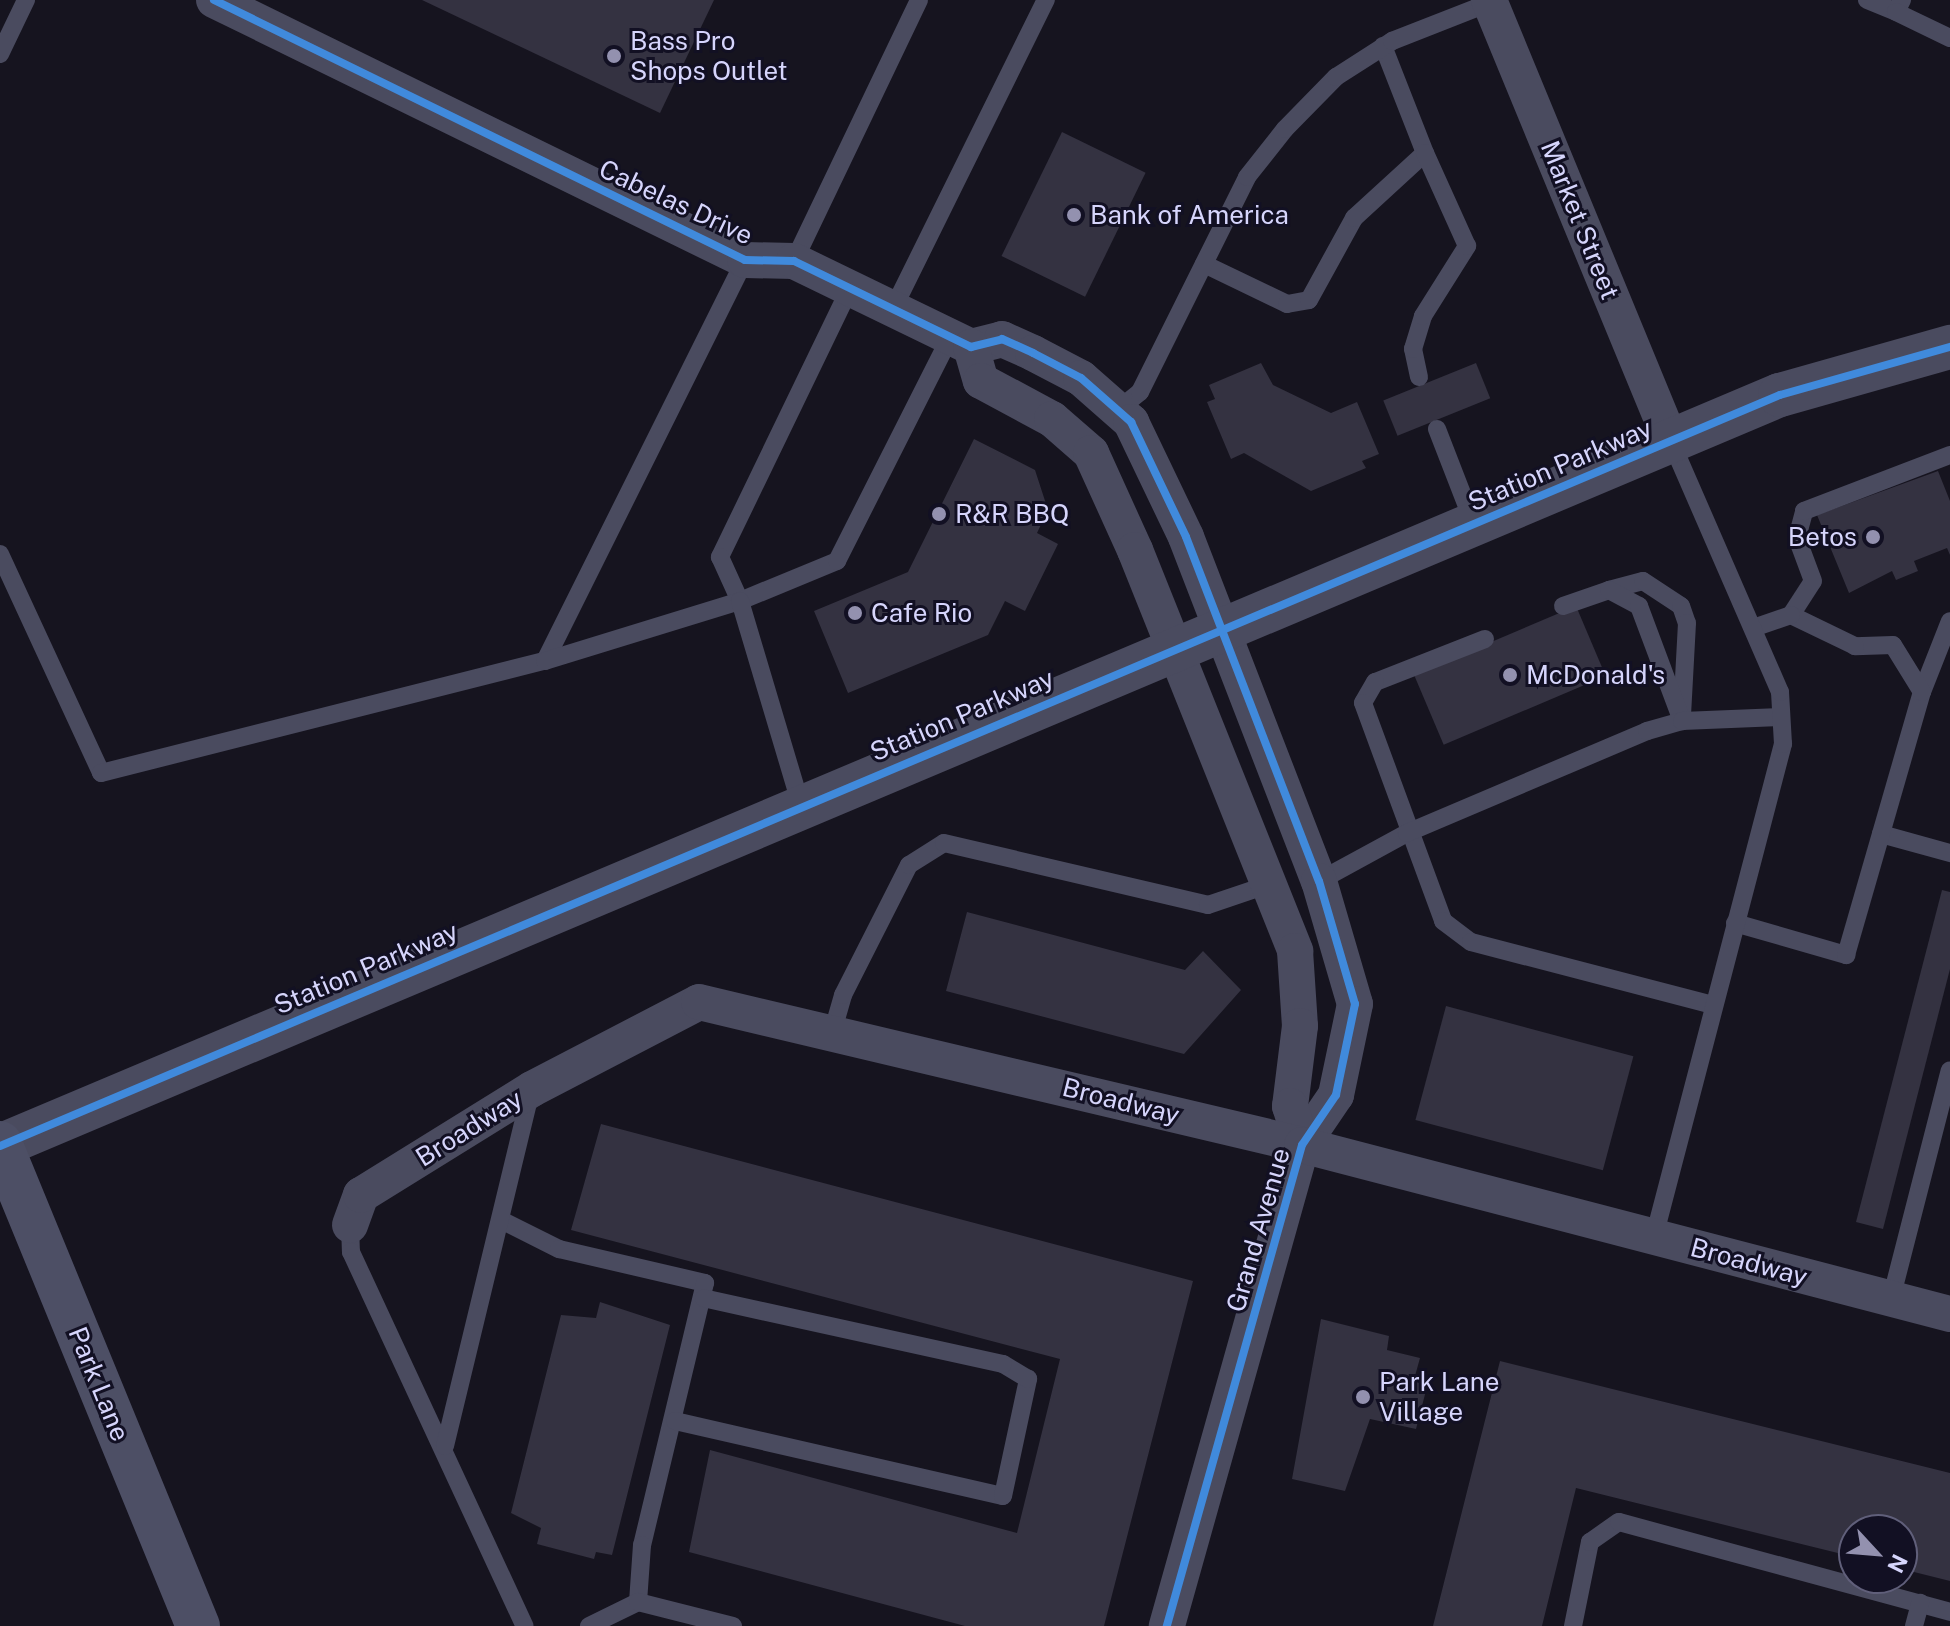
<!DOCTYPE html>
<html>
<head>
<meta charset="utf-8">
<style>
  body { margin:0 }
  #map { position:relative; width:1950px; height:1626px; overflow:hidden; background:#16141f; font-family:"Public Sans",sans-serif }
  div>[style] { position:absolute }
  .building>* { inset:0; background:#343241; transform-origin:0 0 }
  .service>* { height:18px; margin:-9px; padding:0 9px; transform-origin:9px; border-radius:9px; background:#4a4b5f }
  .minor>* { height:36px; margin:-18px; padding:0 18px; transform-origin:18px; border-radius:18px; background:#4a4b5f }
  .tertiary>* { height:44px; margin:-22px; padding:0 22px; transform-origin:22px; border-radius:22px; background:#4a4b5f }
  .secondary>* { height:44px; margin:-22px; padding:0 22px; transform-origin:22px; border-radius:22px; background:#4d4f65 }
  .cycleway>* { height:8px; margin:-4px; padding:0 4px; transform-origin:4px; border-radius:4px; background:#408adc }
  .dots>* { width:22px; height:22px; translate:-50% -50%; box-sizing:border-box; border:4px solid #121023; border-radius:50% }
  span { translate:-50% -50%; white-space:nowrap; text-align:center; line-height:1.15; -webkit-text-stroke:6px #121023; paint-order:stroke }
  .poi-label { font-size:26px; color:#d6d5fc }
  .left { translate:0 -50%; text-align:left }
  .right { translate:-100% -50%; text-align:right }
  .street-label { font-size:26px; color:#d6d5fc }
  .north { position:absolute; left:1838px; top:1514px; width:80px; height:80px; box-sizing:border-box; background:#121023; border:2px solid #605f7a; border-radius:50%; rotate:116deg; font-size:22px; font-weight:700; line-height:32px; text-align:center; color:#d6d5fc }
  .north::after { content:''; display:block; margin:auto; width:28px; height:36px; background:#9391af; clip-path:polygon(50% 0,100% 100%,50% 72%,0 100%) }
</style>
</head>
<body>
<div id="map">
  <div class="building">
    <div style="clip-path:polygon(422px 0,714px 0,660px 113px)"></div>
    <div style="left:1062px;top:132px;width:93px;height:138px;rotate:26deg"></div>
    <div style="clip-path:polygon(1261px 363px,1273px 385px,1331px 413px,1357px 402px,1379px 454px,1362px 461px,1366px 468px,1311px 491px,1244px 453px,1231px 459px,1207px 402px,1215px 399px,1209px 385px)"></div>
    <div style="left:1476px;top:363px;width:38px;height:100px;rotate:68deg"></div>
    <div style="clip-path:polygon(974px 439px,1035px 470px,1048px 510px,1037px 533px,1058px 544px,1025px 611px,1005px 601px,988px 635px,848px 693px,814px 611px,908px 572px)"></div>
    <div style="clip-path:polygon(1938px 471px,1950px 501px,1950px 555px,1947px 548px,1914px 561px,1918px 571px,1896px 580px,1892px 571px,1849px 593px,1817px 515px)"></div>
    <div style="left:1576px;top:606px;width:76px;height:176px;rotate:67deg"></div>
    <div style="clip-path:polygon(1942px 890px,1950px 892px,1950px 969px,1883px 1229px,1856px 1222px)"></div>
    <div style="clip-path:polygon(967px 912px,1185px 970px,1203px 951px,1241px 990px,1184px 1054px,946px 991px)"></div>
    <div style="left:1446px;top:1006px;width:194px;height:118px;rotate:15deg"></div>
    <div style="clip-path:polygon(601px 1124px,1193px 1281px,1104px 1626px,965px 1626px,689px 1552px,710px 1450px,1017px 1533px,1060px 1359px,571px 1230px)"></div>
    <div style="clip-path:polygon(600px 1302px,670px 1325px,612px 1555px,596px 1552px,594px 1559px,537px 1544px,541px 1528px,511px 1513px,561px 1315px,596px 1318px)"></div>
    <div style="clip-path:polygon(1321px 1319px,1389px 1336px,1387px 1350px,1420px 1358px,1415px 1376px,1429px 1379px,1416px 1429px,1370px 1419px,1345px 1491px,1292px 1479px)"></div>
    <div style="clip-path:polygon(1500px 1361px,1950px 1473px,1950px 1581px,1902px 1569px,1902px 1530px,1854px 1530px,1854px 1557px,1576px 1488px,1542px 1626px,1433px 1626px)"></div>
  </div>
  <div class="service">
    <div style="left:1867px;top:0;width:31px;rotate:22deg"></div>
    <div style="left:1902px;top:0;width:13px;rotate:117deg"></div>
    <div style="left:1896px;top:12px;width:60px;rotate:25.7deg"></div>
    <div style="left:0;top:54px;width:60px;rotate:-64.3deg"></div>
    <div style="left:794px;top:261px;width:289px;rotate:-64.4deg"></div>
    <div style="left:1204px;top:264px;width:92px;rotate:25.7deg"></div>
    <div style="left:1287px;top:304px;width:22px;rotate:-10deg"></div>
    <div style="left:1309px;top:300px;width:94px;rotate:-61.2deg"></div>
    <div style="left:1354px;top:218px;width:96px;rotate:-42.5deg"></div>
    <div style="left:1425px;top:153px;width:115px;rotate:-111.4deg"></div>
    <div style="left:850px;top:288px;width:299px;rotate:115.8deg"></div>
    <div style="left:720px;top:557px;width:48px;rotate:65.6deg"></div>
    <div style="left:740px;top:601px;width:105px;rotate:-22.4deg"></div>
    <div style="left:837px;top:561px;width:251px;rotate:-63.2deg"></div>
    <div style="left:893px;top:309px;width:345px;rotate:-63.7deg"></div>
    <div style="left:1419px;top:377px;width:29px;rotate:-102deg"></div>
    <div style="left:1413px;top:349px;width:34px;rotate:-73deg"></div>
    <div style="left:1423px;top:316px;width:83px;rotate:-57.8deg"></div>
    <div style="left:1467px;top:246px;width:102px;rotate:-114.3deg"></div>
    <div style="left:1119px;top:409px;width:27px;rotate:-39deg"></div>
    <div style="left:1140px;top:392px;width:240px;rotate:-63.5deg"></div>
    <div style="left:1247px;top:177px;width:61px;rotate:-51.6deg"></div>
    <div style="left:1285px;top:129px;width:73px;rotate:-45.6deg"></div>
    <div style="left:1336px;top:77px;width:67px;rotate:-32.7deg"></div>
    <div style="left:1392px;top:41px;width:110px;rotate:-21.4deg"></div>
    <div style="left:1437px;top:429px;width:100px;rotate:68.8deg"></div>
    <div style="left:0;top:554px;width:241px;rotate:65.2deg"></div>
    <div style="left:101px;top:773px;width:458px;rotate:-14.2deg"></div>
    <div style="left:545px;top:661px;width:448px;rotate:-63.5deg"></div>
    <div style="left:1609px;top:590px;width:35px;rotate:-15deg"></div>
    <div style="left:1643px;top:581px;width:45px;rotate:33.3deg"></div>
    <div style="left:1681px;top:606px;width:18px;rotate:71deg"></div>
    <div style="left:1687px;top:623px;width:91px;rotate:93.1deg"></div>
    <div style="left:1563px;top:606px;width:49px;rotate:-19.2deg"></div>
    <div style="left:1609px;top:590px;width:34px;rotate:28deg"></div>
    <div style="left:1639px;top:606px;width:123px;rotate:69.5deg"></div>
    <div style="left:1791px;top:615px;width:40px;rotate:-57.1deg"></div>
    <div style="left:1813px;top:581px;width:46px;rotate:-110.4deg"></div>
    <div style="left:1797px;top:538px;width:28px;rotate:-75deg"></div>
    <div style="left:1804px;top:511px;width:156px;rotate:-21deg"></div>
    <div style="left:1485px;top:639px;width:118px;rotate:158.6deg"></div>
    <div style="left:1375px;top:682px;width:24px;rotate:120deg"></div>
    <div style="left:1363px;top:703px;width:232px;rotate:69.8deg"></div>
    <div style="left:1443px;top:921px;width:35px;rotate:37deg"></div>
    <div style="left:1471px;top:942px;width:250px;rotate:14.6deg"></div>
    <div style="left:545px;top:661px;width:204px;rotate:-17.1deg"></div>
    <div style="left:740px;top:601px;width:213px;rotate:73.4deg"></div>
    <div style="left:1922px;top:692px;width:76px;rotate:-68.5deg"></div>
    <div style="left:1881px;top:834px;width:72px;rotate:15.4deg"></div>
    <div style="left:1319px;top:881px;width:100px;rotate:-28.6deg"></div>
    <div style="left:1407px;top:833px;width:261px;rotate:-23deg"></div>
    <div style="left:1647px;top:731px;width:36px;rotate:-16deg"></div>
    <div style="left:1682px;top:721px;width:99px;rotate:-2.3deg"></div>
    <div style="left:1735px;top:923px;width:116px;rotate:16.1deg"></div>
    <div style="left:1846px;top:955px;width:274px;rotate:-73.9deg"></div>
    <div style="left:1922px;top:692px;width:55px;rotate:-121.7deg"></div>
    <div style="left:1893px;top:645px;width:38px;rotate:178deg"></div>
    <div style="left:1855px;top:646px;width:71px;rotate:-154.2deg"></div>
    <div style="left:1791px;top:615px;width:40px;rotate:161.1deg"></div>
    <div style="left:833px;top:1030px;width:36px;rotate:-74deg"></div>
    <div style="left:843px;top:995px;width:146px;rotate:-63.1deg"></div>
    <div style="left:909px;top:865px;width:41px;rotate:-32.2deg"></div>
    <div style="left:944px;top:843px;width:271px;rotate:13.2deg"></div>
    <div style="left:1208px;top:905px;width:65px;rotate:-18.7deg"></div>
    <div style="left:501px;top:1220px;width:65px;rotate:26.6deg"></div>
    <div style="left:559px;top:1249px;width:150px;rotate:13.1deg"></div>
    <div style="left:705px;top:1283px;width:269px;rotate:103.5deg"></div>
    <div style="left:642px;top:1545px;width:57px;rotate:94deg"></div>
    <div style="left:350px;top:1225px;width:27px;rotate:88deg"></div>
    <div style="left:351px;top:1252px;width:412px;rotate:65.1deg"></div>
    <div style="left:1654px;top:1237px;width:510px;rotate:-75.34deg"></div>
    <div style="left:1783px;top:744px;width:52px;rotate:-93.3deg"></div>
    <div style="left:1780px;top:692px;width:274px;rotate:-113.5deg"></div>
    <div style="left:1891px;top:1299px;width:236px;rotate:-75.6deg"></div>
    <div style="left:675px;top:1421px;width:336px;rotate:12.9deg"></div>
    <div style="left:1003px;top:1496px;width:120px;rotate:-77.9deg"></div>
    <div style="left:1028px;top:1379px;width:29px;rotate:-149deg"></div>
    <div style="left:1003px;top:1364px;width:306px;rotate:-167.6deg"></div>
    <div style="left:445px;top:1446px;width:365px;rotate:-76.4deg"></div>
    <div style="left:589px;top:1626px;width:55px;rotate:-26.1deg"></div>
    <div style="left:638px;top:1602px;width:98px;rotate:14.2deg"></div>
    <div style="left:1573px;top:1626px;width:86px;rotate:-78.6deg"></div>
    <div style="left:1590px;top:1542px;width:35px;rotate:-35deg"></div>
    <div style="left:1619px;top:1522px;width:343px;rotate:15.2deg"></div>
    <div style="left:1914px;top:1626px;width:24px;rotate:-75deg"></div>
  </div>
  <div class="minor">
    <div style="left:214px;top:0;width:591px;rotate:26.09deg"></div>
    <div style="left:745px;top:260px;width:49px;rotate:1.2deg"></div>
    <div style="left:794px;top:261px;width:197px;rotate:25.9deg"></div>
    <div style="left:971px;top:347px;width:32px;rotate:-14deg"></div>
    <div style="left:1002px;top:339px;width:34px;rotate:24deg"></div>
    <div style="left:1033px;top:353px;width:54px;rotate:27.5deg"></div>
    <div style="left:1081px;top:378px;width:67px;rotate:41.3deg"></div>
    <div style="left:1131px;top:422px;width:127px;rotate:64.4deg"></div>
    <div style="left:1186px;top:537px;width:369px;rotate:68.9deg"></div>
    <div style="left:1319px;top:881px;width:128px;rotate:73.7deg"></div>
    <div style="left:1355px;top:1004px;width:93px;rotate:101.8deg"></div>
    <div style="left:1336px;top:1095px;width:60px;rotate:124.2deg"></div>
    <div style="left:1302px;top:1145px;width:500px;rotate:105.7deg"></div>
    <div style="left:1489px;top:0;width:477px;rotate:67.6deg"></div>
    <div style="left:971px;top:347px;width:35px;rotate:74deg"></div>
    <div style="left:981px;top:381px;width:81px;rotate:28.2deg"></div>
    <div style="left:1052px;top:419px;width:52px;rotate:41.1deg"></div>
    <div style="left:1091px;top:453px;width:107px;rotate:65.6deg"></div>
    <div style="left:1135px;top:550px;width:432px;rotate:68.2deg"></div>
    <div style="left:1295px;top:951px;width:75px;rotate:86.2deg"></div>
    <div style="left:1300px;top:1026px;width:81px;rotate:97.1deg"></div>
    <div style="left:1290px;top:1106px;width:41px;rotate:72.9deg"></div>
    <div style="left:350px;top:1225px;width:32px;rotate:-70deg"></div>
    <div style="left:361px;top:1195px;width:201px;rotate:-31.8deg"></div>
    <div style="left:532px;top:1089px;width:188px;rotate:-27.5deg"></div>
    <div style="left:699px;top:1002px;width:620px;rotate:13.34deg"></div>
    <div style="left:1302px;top:1145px;width:670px;rotate:14.62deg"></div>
  </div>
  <div class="tertiary">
    <div style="left:0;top:1146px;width:1932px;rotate:-22.88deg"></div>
    <div style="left:1780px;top:395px;width:177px;rotate:-15.8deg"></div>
  </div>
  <div class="secondary">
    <div style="left:0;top:1143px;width:522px;rotate:67.71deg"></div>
  </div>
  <div class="cycleway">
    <div style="left:214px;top:0;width:591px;rotate:26.09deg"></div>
    <div style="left:745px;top:260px;width:49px;rotate:1.2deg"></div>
    <div style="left:794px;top:261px;width:197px;rotate:25.9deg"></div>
    <div style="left:971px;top:347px;width:32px;rotate:-14deg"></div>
    <div style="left:1002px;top:339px;width:34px;rotate:24deg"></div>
    <div style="left:1033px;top:353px;width:54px;rotate:27.5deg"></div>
    <div style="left:1081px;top:378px;width:67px;rotate:41.3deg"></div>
    <div style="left:1131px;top:422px;width:127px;rotate:64.4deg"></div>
    <div style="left:1186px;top:537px;width:369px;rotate:68.9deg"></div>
    <div style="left:1319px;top:881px;width:128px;rotate:73.7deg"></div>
    <div style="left:1355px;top:1004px;width:93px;rotate:101.8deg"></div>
    <div style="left:1336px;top:1095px;width:60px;rotate:124.2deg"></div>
    <div style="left:1302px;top:1145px;width:500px;rotate:105.7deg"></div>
    <div style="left:0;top:1146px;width:1932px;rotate:-22.88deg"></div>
    <div style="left:1780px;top:395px;width:177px;rotate:-15.8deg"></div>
  </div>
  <div class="dots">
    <div style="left:614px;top:56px;background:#9391af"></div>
    <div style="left:1074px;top:215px;background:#9391af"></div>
    <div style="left:939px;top:514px;background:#9391af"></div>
    <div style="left:1873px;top:537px;background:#9391af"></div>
    <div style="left:855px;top:613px;background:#9391af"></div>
    <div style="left:1510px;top:675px;background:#9391af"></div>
    <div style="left:1363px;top:1397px;background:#9391af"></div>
  </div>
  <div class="poi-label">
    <span class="left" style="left:630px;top:56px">Bass Pro<br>Shops Outlet</span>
    <span class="left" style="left:1090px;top:215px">Bank of America</span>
    <span class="left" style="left:955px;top:514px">R&amp;R BBQ</span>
    <span class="right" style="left:1857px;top:537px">Betos</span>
    <span class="left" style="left:871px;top:613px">Cafe Rio</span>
    <span class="left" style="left:1526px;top:675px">McDonald's</span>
    <span class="left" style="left:1379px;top:1397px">Park Lane<br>Village</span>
  </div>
  <div class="street-label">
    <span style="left:676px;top:202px;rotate:25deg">Cabelas Drive</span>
    <span style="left:1580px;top:220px;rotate:68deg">Market Street</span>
    <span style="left:1560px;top:465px;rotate:-23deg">Station Parkway</span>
    <span style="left:962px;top:715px;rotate:-23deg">Station Parkway</span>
    <span style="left:366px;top:968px;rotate:-23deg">Station Parkway</span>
    <span style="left:1121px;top:1101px;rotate:14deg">Broadway</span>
    <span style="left:469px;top:1128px;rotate:-32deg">Broadway</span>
    <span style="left:1258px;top:1230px;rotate:-74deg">Grand Avenue</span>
    <span style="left:1749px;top:1262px;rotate:15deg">Broadway</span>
    <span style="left:99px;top:1384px;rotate:68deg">Park Lane</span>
  </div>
  <div class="north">N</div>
</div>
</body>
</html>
